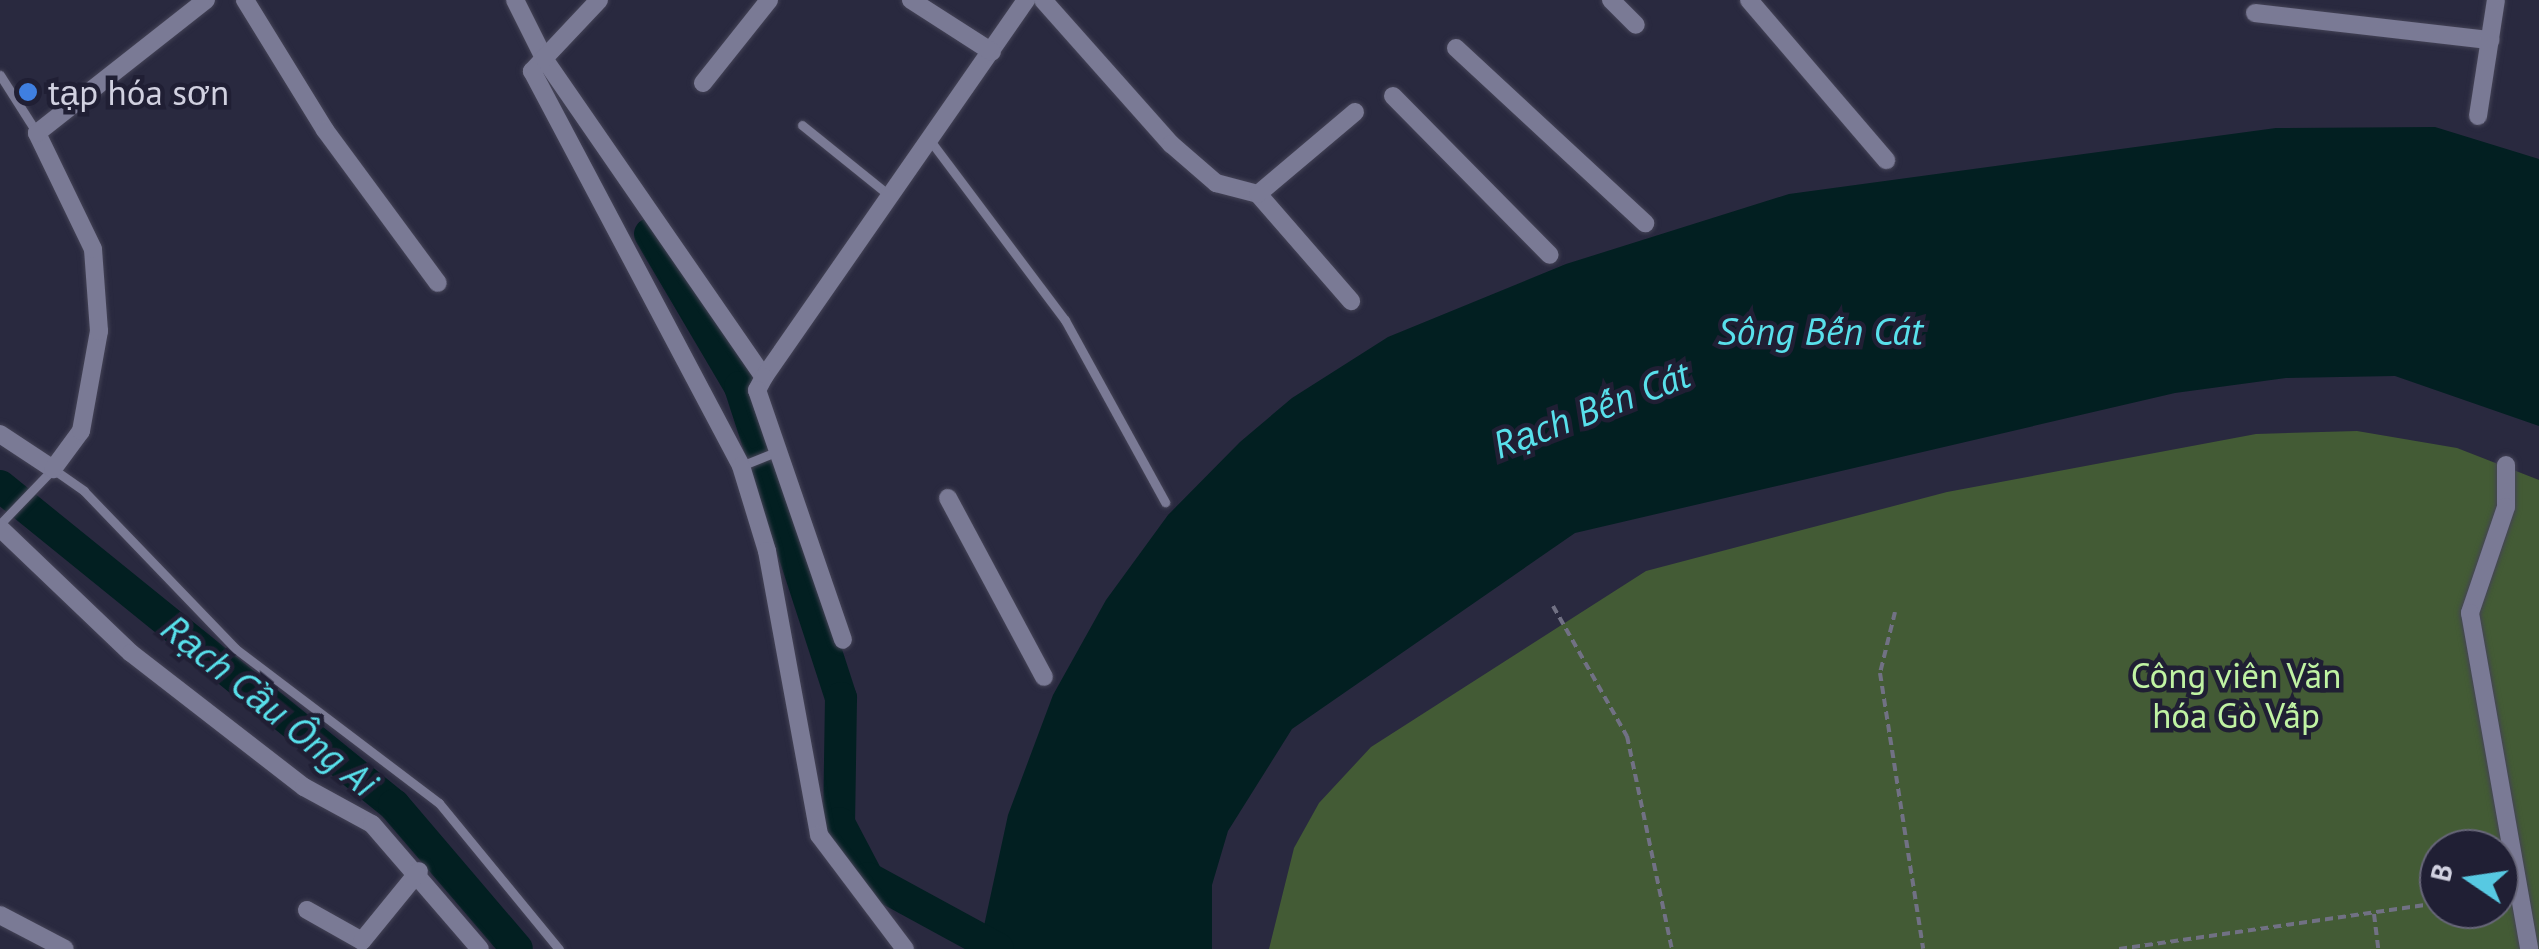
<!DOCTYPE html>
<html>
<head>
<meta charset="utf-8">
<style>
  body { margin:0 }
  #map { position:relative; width:2539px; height:949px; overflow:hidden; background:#29293f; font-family:"PT Sans",sans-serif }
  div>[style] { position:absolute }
  .green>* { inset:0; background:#435b35 }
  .water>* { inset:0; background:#021f21 }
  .river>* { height:32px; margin:-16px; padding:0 16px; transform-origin:16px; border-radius:16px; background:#021f21 }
  .path>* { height:4px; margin-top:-2px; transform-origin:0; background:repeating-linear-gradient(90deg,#717184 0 8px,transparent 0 13px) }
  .roads { filter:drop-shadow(0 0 2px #444356) drop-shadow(0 0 2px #444356) }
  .lane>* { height:9px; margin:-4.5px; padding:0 4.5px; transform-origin:4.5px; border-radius:4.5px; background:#7a7a95 }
  .street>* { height:18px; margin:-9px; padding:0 9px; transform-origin:9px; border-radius:9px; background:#7a7a95 }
  .dots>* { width:28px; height:28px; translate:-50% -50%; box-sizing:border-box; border:5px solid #201f34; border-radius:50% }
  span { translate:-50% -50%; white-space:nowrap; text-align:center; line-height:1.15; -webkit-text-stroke:9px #201f34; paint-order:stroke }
  .poi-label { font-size:35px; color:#d1d1e0 }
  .left { translate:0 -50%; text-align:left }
  .park-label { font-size:35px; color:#c0f3a3 }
  .water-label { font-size:38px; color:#58e0eb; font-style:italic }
  .north { position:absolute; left:2419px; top:829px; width:100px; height:100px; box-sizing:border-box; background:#201f34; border:2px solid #676679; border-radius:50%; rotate:283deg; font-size:28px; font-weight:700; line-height:40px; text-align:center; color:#d1d1e0 }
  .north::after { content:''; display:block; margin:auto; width:35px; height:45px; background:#57c9e2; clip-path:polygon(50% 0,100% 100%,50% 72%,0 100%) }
</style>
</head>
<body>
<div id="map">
  <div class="green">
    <div style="clip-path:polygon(evenodd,2357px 431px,2457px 448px,2539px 480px,2539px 949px,1269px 949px,1294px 848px,1319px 803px,1371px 747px,1646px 571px,1947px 492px,2256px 434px,2357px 431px,2439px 849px,2499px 849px,2499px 909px,2439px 909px,2439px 849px)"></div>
  </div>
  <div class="water">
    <div style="clip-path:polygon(2435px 127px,2539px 159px,2539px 426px,2395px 376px,2286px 378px,2175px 393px,1575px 533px,1292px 729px,1228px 831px,1212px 885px,1212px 949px,979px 949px,1008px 815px,1053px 695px,1106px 600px,1168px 515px,1240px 442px,1292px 398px,1388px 337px,1566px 264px,1789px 194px,2276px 128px)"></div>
  </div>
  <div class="river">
    <div style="left:650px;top:234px;width:178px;rotate:59.5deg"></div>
    <div style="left:740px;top:387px;width:327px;rotate:72deg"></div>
    <div style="left:841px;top:698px;width:125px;rotate:90.9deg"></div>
    <div style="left:839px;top:823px;width:62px;rotate:62.2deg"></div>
    <div style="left:868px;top:878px;width:148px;rotate:28.6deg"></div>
    <div style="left:0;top:486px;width:507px;rotate:39deg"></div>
    <div style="left:394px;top:805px;width:189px;rotate:49.5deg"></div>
  </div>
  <div class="path">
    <div style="left:1553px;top:606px;width:150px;rotate:60.4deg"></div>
    <div style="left:1627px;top:736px;width:218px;rotate:78.1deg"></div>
    <div style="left:1895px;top:612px;width:63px;rotate:103.8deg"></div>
    <div style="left:1880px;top:673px;width:279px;rotate:81.1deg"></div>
    <div style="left:2374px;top:914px;width:35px;rotate:83deg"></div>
    <div style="left:2119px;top:949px;width:323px;rotate:-8.2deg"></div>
  </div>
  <div class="roads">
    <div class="lane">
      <div style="left:0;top:75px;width:69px;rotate:57.5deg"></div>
      <div style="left:802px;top:125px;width:113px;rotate:38.9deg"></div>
      <div style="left:932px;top:143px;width:221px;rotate:53.1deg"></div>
      <div style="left:1065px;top:320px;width:208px;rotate:61.2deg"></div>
      <div style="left:741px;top:466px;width:40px;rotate:-22deg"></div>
      <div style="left:0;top:524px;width:76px;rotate:-46.1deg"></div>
      <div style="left:53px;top:469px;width:38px;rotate:35deg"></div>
      <div style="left:84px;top:491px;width:219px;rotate:46.1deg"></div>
      <div style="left:236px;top:649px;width:255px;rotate:37.2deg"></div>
      <div style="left:439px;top:803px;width:189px;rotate:50.6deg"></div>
    </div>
    <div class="street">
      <div style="left:245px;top:0;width:153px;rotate:58.4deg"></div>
      <div style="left:325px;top:130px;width:190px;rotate:53.6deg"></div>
      <div style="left:515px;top:0;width:67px;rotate:63.4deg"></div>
      <div style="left:545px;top:60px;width:385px;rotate:55.4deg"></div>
      <div style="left:764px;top:377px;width:459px;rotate:-55.2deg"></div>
      <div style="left:599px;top:0;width:98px;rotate:133.3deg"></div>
      <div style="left:532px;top:71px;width:447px;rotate:62.1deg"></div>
      <div style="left:741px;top:466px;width:89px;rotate:73deg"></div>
      <div style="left:767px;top:551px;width:289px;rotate:79.6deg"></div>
      <div style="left:819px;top:835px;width:143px;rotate:53deg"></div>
      <div style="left:911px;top:0;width:96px;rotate:32.7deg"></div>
      <div style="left:1043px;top:0;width:193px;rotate:48.4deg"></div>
      <div style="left:1171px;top:144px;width:60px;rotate:40.9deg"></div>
      <div style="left:1216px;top:183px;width:43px;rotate:14.7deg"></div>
      <div style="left:1258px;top:194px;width:142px;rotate:49deg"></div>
      <div style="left:1611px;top:0;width:35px;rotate:45deg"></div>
      <div style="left:1749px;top:0;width:211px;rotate:49.4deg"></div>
      <div style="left:2255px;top:13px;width:237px;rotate:6.6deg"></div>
      <div style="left:1456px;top:48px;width:258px;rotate:42.8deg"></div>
      <div style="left:703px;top:83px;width:106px;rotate:-51.5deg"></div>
      <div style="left:1393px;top:96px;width:223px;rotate:45.4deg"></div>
      <div style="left:2478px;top:116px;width:117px;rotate:-81.2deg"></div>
      <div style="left:1258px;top:194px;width:127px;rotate:-40.2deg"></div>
      <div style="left:764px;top:377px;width:15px;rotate:118deg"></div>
      <div style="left:757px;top:390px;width:264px;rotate:71deg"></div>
      <div style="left:0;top:434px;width:64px;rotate:33.4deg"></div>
      <div style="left:53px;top:469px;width:47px;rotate:-53.6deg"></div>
      <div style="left:81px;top:431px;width:102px;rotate:-79.8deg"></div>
      <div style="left:99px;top:331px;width:82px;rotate:-94.2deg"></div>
      <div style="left:93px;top:249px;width:129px;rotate:-115.8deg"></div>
      <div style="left:37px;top:133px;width:215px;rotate:-38.2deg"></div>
      <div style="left:2506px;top:465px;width:42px;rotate:90deg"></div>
      <div style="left:2506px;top:507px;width:112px;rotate:108.8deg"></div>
      <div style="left:2470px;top:613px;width:341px;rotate:80deg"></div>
      <div style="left:948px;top:498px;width:203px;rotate:61.8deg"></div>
      <div style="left:0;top:528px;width:181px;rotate:43.7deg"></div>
      <div style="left:131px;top:653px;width:219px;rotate:37.8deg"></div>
      <div style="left:304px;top:787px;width:77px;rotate:28.6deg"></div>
      <div style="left:372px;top:824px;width:165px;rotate:49.2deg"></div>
      <div style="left:307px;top:910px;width:63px;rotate:29.4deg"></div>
      <div style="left:362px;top:941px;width:90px;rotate:-50.8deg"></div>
      <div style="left:0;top:915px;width:73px;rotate:27.6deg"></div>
    </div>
  </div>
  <div class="dots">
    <div style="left:28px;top:92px;background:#3f7fe0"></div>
  </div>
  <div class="poi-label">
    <span class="left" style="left:48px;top:92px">tạp hóa sơn</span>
  </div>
  <div class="park-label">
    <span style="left:2236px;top:695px">Công viên Văn<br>hóa Gò Vấp</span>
  </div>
  <div class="water-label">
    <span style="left:1820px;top:331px">Sông Bến Cát</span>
    <span style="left:1591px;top:409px;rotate:-21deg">Rạch Bến Cát</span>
    <span style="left:270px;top:705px;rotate:39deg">Rạch Cầu Ông Ai</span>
  </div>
  <div class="north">B</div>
</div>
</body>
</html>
